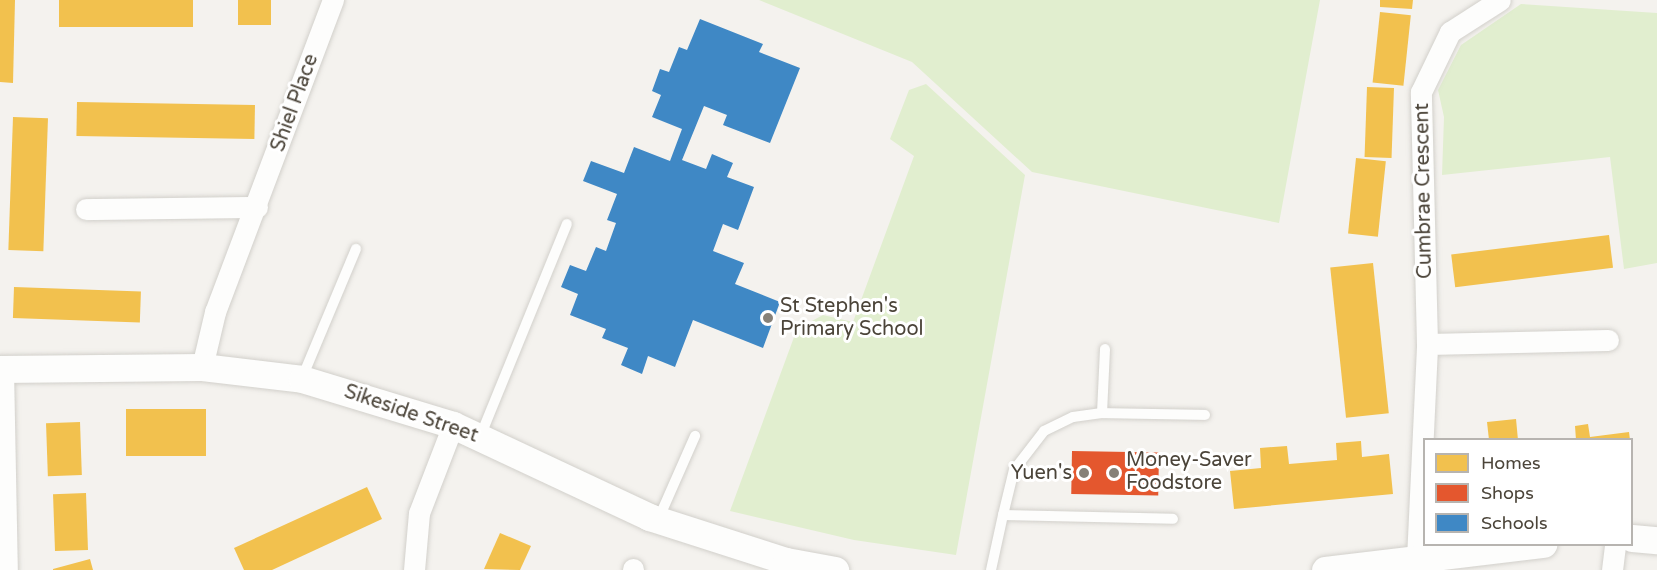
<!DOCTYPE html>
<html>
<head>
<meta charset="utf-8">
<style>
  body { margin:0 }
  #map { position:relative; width:1657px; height:570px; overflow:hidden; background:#f4f2ee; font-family:"Varela Round",sans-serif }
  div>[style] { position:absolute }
  .green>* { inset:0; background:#e1eecf }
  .homes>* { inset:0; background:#f2c14e; transform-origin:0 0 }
  .shops>* { inset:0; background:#e4572e; transform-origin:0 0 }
  .schools>* { inset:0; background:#3f88c5 }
  .roads { filter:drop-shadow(0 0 2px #d2d0cb) drop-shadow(0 0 2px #d2d0cb) }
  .service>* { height:10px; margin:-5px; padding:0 5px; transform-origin:5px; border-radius:5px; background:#fdfdfc }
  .minor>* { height:21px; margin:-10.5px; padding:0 10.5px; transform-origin:10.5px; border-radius:10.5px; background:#fdfdfc }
  .tertiary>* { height:27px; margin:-13.5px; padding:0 13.5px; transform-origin:13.5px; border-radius:13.5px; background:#fdfdfc }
  .dots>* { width:16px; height:16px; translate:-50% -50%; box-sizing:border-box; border:3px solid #fff; border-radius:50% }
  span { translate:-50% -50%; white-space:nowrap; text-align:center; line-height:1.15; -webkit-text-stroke:6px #fff; paint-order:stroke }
  .street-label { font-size:20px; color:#4b4439 }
  .poi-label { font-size:20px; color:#4b4439 }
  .left { translate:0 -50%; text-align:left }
  .right { translate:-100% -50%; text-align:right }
  .legend { position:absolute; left:1423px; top:438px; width:210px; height:108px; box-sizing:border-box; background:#fff; border:2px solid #b7b4b0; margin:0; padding:8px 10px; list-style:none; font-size:18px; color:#4b4439 }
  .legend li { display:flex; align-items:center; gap:12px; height:30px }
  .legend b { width:30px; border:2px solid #b7b4b0 }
</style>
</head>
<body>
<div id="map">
  <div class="green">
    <div style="clip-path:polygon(759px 0,1320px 0,1279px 223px,1032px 172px,912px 62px)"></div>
    <div style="clip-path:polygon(1521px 4px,1657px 13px,1657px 263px,1624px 269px,1610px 157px,1442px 175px,1444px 117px,1438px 90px,1461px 45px)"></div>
    <div style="clip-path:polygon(926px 84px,1025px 175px,956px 555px,854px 540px,730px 511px,797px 329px,823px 315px,853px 322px,914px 156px,890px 139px,909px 90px)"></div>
  </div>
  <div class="homes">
    <div style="clip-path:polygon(0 0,15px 0,13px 83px,0 82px)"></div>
    <div style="left:59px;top:0;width:134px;height:27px"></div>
    <div style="left:238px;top:0;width:33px;height:25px"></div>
    <div style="clip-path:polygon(1380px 0,1413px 0,1412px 9px,1380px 7px)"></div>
    <div style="left:1380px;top:12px;width:31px;height:71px;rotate:6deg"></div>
    <div style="left:1367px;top:87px;width:27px;height:70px;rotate:2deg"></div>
    <div style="left:77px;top:102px;width:178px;height:34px;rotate:1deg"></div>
    <div style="left:13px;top:117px;width:35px;height:133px;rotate:2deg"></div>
    <div style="left:1356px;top:158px;width:30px;height:76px;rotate:6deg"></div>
    <div style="left:1609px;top:235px;width:33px;height:159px;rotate:83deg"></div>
    <div style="left:1373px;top:263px;width:151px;height:43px;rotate:84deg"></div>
    <div style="left:14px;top:287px;width:127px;height:31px;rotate:2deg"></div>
    <div style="left:206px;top:409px;width:47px;height:80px;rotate:90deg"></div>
    <div style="clip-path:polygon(1516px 419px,1518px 440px,1489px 440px,1487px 422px)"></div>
    <div style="left:80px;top:422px;width:53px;height:34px;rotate:88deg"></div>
    <div style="clip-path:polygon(1588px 424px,1590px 437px,1629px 432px,1630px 440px,1576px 440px,1575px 426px)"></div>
    <div style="clip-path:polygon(1361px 441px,1362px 457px,1389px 454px,1393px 494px,1234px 509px,1230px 471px,1261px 468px,1260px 448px,1287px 446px,1289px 464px,1337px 460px,1336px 443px)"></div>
    <div style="clip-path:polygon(367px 487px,382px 519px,272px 570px,244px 570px,234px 548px)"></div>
    <div style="left:86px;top:493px;width:57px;height:33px;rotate:88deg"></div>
    <div style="clip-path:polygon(500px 533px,531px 546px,520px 570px,484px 569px)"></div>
    <div style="clip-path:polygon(90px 559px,93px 570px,53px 570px,53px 569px)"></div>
  </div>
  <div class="shops">
    <div style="left:1072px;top:451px;width:87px;height:43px;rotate:1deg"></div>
  </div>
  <div class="schools">
    <div style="clip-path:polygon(700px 19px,763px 44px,759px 52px,800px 68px,770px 143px,723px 125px,727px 115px,704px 106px,682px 160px,706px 169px,712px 154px,733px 163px,727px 177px,754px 187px,738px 230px,723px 224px,713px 251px,744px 263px,735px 284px,780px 302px,763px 348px,693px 320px,675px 367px,648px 356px,642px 374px,621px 365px,628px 348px,602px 338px,606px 329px,570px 315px,578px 294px,561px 287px,570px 265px,586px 271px,596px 247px,606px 251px,616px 223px,607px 220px,617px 194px,583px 181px,591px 161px,624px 173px,634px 147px,670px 161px,682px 129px,652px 117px,661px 95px,652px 91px,660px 69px,669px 72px,679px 47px,687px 50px)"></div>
  </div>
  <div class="roads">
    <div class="service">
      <div style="left:302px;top:378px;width:140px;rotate:-67.3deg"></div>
      <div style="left:1102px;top:413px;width:64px;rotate:-87.3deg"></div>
      <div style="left:480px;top:437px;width:230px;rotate:-67.8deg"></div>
      <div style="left:1003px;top:515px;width:46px;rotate:-76.3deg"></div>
      <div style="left:1014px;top:470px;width:49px;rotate:-52.4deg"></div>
      <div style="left:1044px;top:431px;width:32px;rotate:-26deg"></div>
      <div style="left:1073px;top:417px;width:29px;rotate:-8deg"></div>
      <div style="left:1102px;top:413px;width:103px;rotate:1.1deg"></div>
      <div style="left:658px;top:520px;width:92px;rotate:-66.2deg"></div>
      <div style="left:991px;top:570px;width:56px;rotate:-77.7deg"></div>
      <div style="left:1003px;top:515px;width:170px;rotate:1.3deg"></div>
    </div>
    <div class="minor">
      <div style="left:86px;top:209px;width:171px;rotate:-0.7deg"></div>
      <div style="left:1427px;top:344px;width:181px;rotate:-1.3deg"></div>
      <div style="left:202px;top:367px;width:57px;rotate:-76.7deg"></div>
      <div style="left:215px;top:312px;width:334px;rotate:-69.3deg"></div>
      <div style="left:3px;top:369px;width:201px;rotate:88.9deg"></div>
      <div style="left:1417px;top:559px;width:215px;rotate:-87.3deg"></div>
      <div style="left:1427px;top:344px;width:252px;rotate:-91.4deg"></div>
      <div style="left:1421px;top:92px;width:67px;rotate:-64.2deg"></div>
      <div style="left:1450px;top:32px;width:59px;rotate:-32.6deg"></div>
      <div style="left:633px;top:569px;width:1px;rotate:90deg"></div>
      <div style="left:414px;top:570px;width:57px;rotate:-85deg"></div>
      <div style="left:419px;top:513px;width:94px;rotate:-68.9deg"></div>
      <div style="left:1612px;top:570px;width:26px;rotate:-83deg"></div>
    </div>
    <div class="tertiary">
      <div style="left:0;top:369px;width:202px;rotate:-0.6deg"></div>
      <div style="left:202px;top:367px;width:101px;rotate:6.8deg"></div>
      <div style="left:302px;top:379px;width:158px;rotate:16.9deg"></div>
      <div style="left:453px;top:425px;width:217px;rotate:25.1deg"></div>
      <div style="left:649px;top:517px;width:144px;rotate:17.8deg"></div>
      <div style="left:786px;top:561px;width:50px;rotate:10.4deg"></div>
      <div style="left:1632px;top:538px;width:25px;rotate:5deg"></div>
      <div style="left:1325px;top:570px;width:220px;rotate:-6.8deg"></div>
    </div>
  </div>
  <div class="dots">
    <div style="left:768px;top:318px;background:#868178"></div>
    <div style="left:1084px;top:473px;background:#868178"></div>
    <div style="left:1114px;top:473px;background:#868178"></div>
  </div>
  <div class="street-label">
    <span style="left:295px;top:103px;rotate:-70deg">Shiel Place</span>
    <span style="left:1424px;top:191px;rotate:-91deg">Cumbrae Crescent</span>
    <span style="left:411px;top:414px;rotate:19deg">Sikeside Street</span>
  </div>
  <div class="poi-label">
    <span class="left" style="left:780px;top:318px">St Stephen's<br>Primary School</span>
    <span class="left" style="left:1126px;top:472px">Money-Saver<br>Foodstore</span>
    <span class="right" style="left:1072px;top:473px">Yuen's</span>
  </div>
  <ul class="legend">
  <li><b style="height:16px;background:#f2c14e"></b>Homes</li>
  <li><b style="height:16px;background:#e4572e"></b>Shops</li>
  <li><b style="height:16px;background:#3f88c5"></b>Schools</li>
  </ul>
</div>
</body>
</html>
